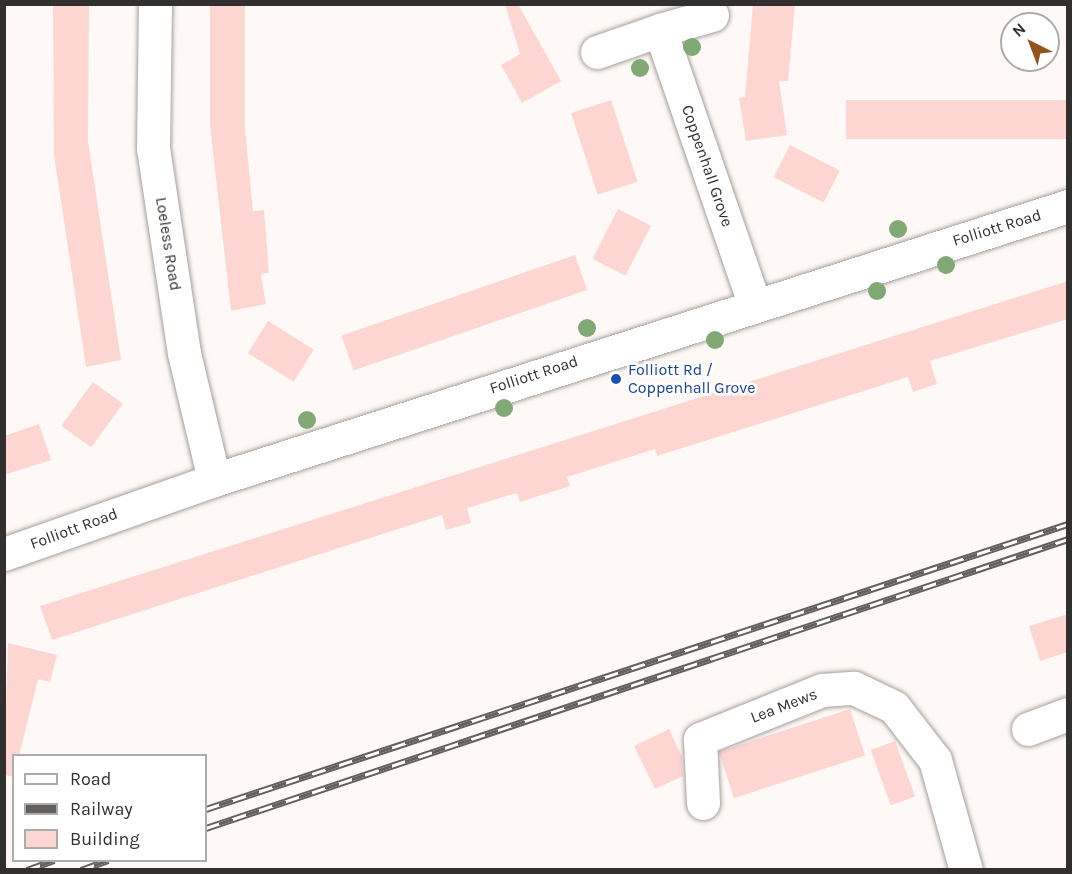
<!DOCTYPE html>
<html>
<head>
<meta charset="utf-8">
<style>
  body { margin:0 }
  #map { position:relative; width:1072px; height:874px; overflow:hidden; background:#fef9f6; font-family:Karla,sans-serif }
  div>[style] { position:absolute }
  .building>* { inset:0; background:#fdd6d2; transform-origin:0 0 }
  .roads { filter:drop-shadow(0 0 2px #a5a09d) drop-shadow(0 0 2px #a5a09d) }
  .minor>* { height:33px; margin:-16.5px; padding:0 16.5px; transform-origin:16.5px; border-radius:16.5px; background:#fff }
  .rail>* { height:7px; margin-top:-3.5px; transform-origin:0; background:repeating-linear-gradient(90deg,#fff 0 14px,#62605e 0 28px); box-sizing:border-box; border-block:2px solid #62605e }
  .trees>* { width:18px; height:18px; margin:-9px; border-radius:50%; background:#81a976 }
  .dots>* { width:16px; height:16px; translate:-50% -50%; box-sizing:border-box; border:3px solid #fff; border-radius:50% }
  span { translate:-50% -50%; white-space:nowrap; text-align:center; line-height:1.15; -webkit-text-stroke:5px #fff; paint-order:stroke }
  .street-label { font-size:16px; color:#31302e }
  .transit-label { font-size:16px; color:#164399 }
  .left { translate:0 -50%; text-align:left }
  .frame { position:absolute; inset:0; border:6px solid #31302e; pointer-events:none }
  .legend { position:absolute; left:12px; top:754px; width:195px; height:108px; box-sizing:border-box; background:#fff; border:2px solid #adacab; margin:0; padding:8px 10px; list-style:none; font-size:18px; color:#31302e }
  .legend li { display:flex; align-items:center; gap:12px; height:30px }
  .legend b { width:30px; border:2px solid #adacab }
  .north { position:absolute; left:1000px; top:12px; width:60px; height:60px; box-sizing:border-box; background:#fff; border:2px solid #adacab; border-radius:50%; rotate:318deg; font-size:16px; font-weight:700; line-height:24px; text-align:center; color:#31302e }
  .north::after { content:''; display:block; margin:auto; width:21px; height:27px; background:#94551c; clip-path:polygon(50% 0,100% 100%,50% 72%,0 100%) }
</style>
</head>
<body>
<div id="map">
  <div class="building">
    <div style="clip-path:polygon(53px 4px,89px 4px,88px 141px,121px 360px,86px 367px,54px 155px)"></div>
    <div style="clip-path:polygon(210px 4px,245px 4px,245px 129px,253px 211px,264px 210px,269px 273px,261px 274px,266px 304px,231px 311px,210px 126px)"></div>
    <div style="clip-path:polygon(505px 4px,518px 4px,561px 81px,522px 103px,501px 65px,520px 54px)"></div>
    <div style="clip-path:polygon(753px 4px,795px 4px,788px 81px,779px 81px,787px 135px,746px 141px,739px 98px,745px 97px)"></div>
    <div style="left:611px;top:100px;width:86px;height:42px;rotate:72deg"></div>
    <div style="left:1068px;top:100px;width:39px;height:222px;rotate:90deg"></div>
    <div style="left:790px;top:145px;width:56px;height:36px;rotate:27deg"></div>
    <div style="left:618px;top:209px;width:37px;height:56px;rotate:27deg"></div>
    <div style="left:575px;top:255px;width:37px;height:247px;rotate:71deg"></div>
    <div style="clip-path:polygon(1068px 281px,1068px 319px,930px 361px,937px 384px,913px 392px,908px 377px,657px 456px,655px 449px,567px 477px,570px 486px,520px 502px,517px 493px,467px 508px,471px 523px,446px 530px,442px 515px,52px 640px,40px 606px)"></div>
    <div style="left:268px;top:321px;width:54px;height:38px;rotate:32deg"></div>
    <div style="left:93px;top:382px;width:37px;height:54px;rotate:36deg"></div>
    <div style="clip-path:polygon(39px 424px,51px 460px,4px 475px,4px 436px)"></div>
    <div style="clip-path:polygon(1068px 614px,1068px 652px,1040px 661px,1029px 626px)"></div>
    <div style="clip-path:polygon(8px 643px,57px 655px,50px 682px,38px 679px,19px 756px,14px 756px,14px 777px,4px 775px)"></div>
    <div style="left:850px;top:709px;width:49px;height:138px;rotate:72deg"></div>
    <div style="clip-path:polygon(669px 729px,682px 757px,683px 776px,655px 789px,634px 746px)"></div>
    <div style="left:895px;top:741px;width:59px;height:26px;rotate:70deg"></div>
  </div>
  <div class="roads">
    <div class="minor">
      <div style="left:155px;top:4px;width:144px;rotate:90.8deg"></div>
      <div style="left:153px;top:148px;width:207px;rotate:81.4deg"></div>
      <div style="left:184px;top:353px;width:130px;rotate:76.7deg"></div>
      <div style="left:712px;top:15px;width:54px;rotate:163.9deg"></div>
      <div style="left:660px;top:30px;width:289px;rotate:71deg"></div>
      <div style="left:597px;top:52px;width:67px;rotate:-19.2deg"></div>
      <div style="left:4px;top:554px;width:223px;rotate:-19.4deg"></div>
      <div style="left:214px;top:480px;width:897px;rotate:-17.79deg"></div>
      <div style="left:1028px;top:729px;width:43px;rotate:-20.6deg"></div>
      <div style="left:703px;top:803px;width:64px;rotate:-92.7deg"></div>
      <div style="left:700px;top:739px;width:131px;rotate:-21.9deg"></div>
      <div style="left:822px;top:690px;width:32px;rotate:-4deg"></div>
      <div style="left:854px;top:688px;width:44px;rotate:25.4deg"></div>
      <div style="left:894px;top:707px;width:67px;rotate:52.3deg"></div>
      <div style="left:935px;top:760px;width:114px;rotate:74.3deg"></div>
    </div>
  </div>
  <div class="rail">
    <div style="left:206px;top:809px;width:908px;rotate:-18.3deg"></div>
    <div style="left:206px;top:828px;width:909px;rotate:-18.53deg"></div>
    <div style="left:27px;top:870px;width:29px;rotate:-20deg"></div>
    <div style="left:81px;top:870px;width:29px;rotate:-20deg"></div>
  </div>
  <div class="trees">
    <div style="left:692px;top:47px"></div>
    <div style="left:640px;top:68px"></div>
    <div style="left:898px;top:229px"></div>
    <div style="left:946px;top:265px"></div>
    <div style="left:877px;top:291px"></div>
    <div style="left:587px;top:328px"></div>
    <div style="left:715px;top:340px"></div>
    <div style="left:504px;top:408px"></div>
    <div style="left:307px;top:420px"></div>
  </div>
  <div class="dots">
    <div style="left:616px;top:379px;background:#1a4fb4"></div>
  </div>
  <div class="street-label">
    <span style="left:707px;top:166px;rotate:71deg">Coppenhall Grove</span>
    <span style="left:997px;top:228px;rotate:-17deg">Folliott Road</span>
    <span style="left:168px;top:244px;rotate:81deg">Loeless Road</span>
    <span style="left:534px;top:375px;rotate:-18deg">Folliott Road</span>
    <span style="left:74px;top:529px;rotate:-20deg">Folliott Road</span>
    <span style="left:784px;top:706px;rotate:-21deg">Lea Mews</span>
  </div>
  <div class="transit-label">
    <span class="left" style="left:628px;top:379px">Folliott Rd /<br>Coppenhall Grove</span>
  </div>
  <div class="frame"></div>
  <ul class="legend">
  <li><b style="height:8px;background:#fff"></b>Road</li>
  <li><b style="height:8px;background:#62605e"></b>Railway</li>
  <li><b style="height:16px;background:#fdd6d2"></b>Building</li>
  </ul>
  <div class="north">N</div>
</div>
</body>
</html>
